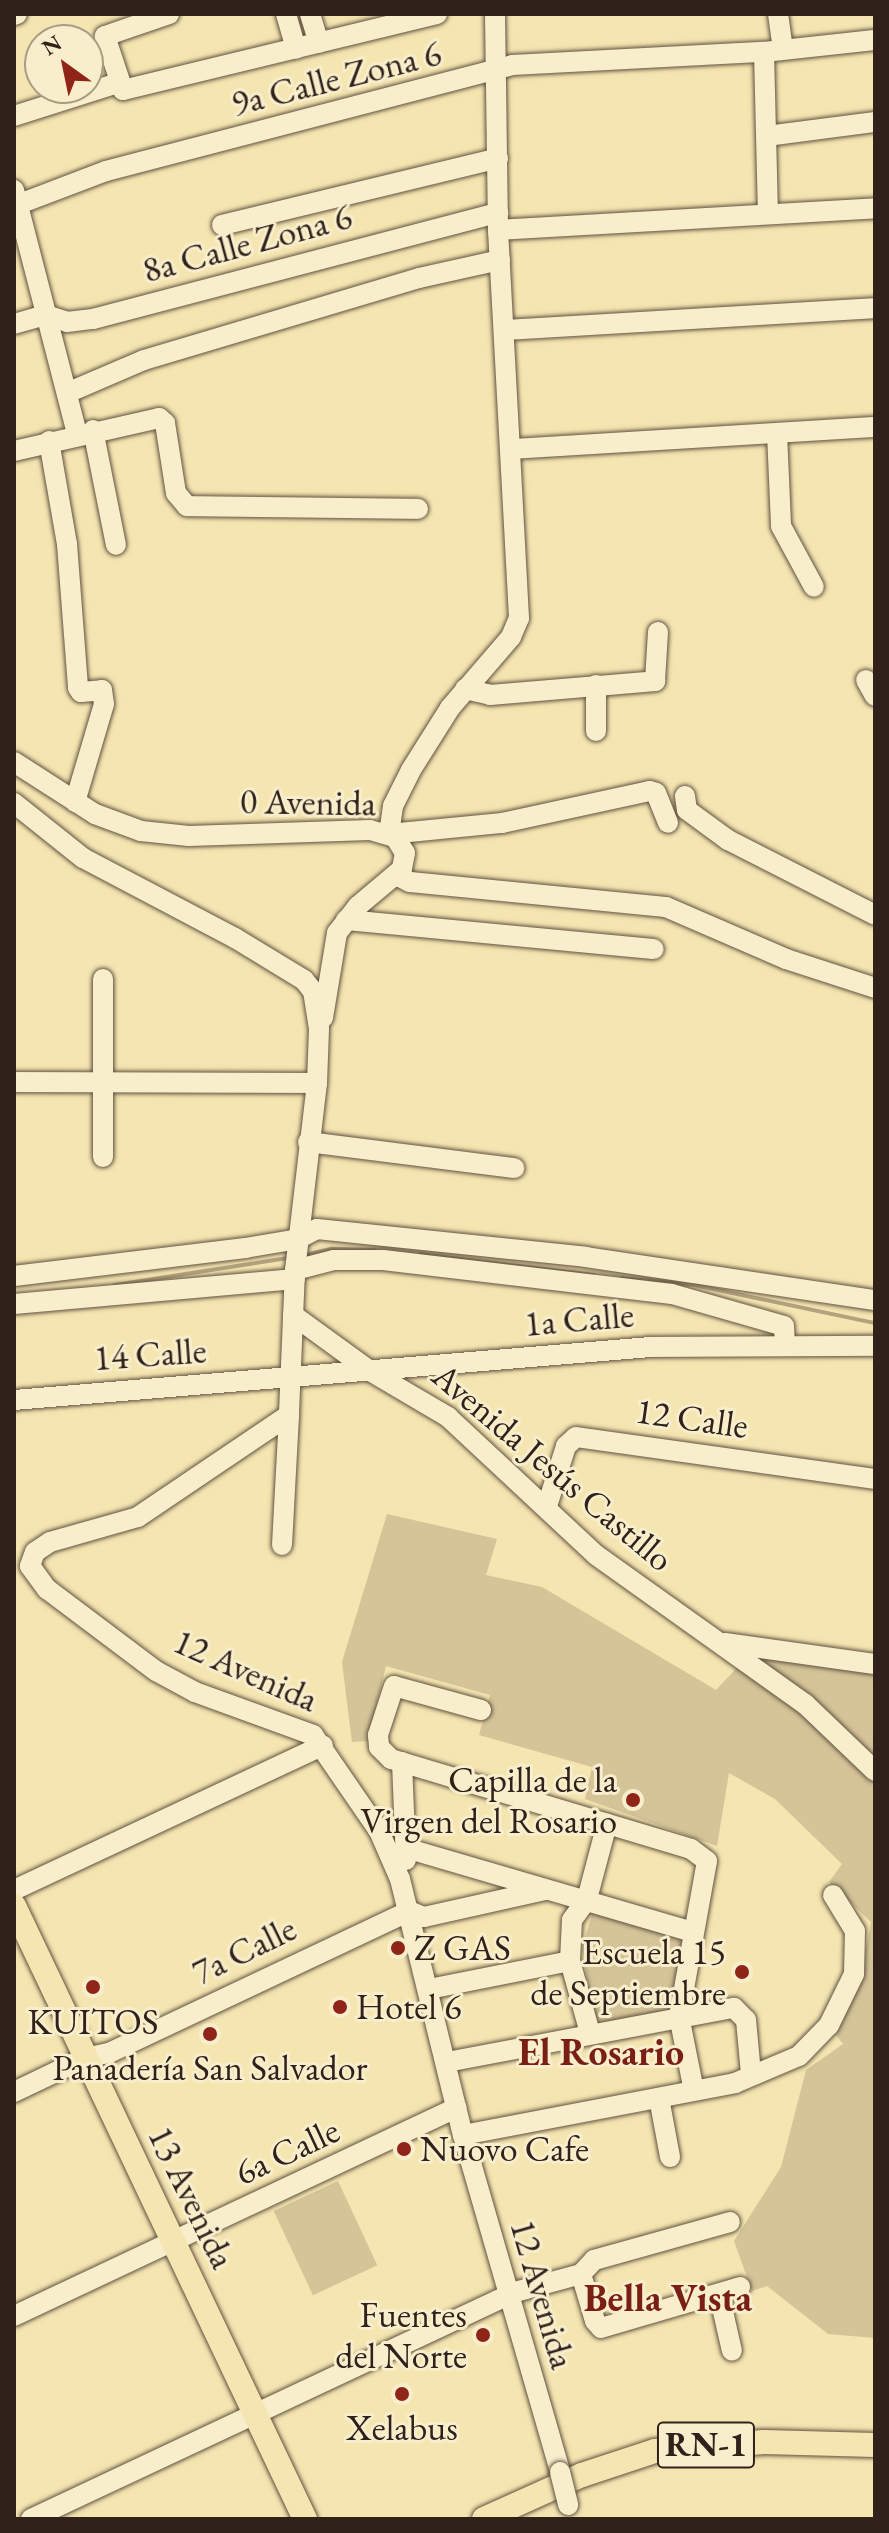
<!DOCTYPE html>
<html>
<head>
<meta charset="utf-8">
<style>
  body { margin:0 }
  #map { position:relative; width:889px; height:2533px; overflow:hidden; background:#f5e5b1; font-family:"EB Garamond",serif }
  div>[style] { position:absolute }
  .green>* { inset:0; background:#d4c498; transform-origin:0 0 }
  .stream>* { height:4px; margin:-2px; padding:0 2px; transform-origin:2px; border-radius:2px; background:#b2a27e }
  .roads { filter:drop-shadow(0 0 2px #615240) drop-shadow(0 0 2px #615240) }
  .minor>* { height:20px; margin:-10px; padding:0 10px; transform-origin:10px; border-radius:10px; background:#f8eecc }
  .major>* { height:24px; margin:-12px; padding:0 12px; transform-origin:12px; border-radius:12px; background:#f5e5b1 }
  .bridges { filter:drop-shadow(0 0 2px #615240) drop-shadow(0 0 2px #615240) }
  .minor-bridge>* { height:20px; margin:-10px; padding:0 10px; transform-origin:10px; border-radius:10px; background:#f8eecc }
  .dots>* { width:22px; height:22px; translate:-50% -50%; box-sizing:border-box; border:4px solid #f8eecc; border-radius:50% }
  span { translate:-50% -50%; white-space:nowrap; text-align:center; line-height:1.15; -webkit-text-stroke:6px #f8eecc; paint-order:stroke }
  .shield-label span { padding:2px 6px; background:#f8eecc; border:2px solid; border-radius:6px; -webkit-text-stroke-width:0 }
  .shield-label { font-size:34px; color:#30211b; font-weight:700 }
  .street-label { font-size:36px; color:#30211b }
  .poi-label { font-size:36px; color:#30211b }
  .right { translate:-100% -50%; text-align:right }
  .left { translate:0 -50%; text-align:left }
  .neighbourhood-label { font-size:38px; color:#7a1f14; font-weight:700 }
  .frame { position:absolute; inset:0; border:16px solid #30211b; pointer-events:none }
  .north { position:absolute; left:24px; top:24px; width:80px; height:80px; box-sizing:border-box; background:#f8eecc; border:2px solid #a89c85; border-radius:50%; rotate:327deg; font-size:22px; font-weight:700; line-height:32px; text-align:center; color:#30211b }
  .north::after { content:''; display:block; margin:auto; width:28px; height:36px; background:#8f2418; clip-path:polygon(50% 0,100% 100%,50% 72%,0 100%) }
</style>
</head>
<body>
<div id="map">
  <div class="green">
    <div style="clip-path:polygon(387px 1514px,497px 1539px,486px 1575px,542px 1587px,716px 1690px,751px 1653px,875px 1669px,875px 2338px,828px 2334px,767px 2286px,752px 2291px,734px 2241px,781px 2167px,806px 2070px,843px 2044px,833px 2031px,860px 1981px,871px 1922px,829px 1882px,842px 1864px,775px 1799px,729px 1773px,717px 1846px,585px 1799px,592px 1767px,479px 1735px,490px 1695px,386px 1666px,368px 1741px,352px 1742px,342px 1662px)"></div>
    <div style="clip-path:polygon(593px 1912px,679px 1937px,683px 1950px,667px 2014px,606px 2024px,594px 2016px,582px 1947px)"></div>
    <div style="left:338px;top:2181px;width:93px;height:71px;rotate:65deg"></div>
  </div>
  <div class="stream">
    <div style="left:420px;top:1254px;width:175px;rotate:6.9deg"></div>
    <div style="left:305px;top:1255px;width:28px;rotate:-13deg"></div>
    <div style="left:332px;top:1249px;width:43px;rotate:1.3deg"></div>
    <div style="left:622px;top:1278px;width:72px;rotate:5.6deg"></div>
    <div style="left:694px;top:1285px;width:185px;rotate:11.9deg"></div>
    <div style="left:115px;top:1285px;width:175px;rotate:-8.9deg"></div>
  </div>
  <div class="roads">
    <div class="minor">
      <div style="left:169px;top:14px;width:68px;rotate:161deg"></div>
      <div style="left:105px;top:36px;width:57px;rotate:71.6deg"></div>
      <div style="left:123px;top:90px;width:323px;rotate:-13.6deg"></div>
      <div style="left:286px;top:14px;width:36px;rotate:74deg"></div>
      <div style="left:310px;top:14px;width:30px;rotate:73deg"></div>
      <div style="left:495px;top:14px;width:216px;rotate:89.2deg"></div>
      <div style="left:498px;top:230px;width:389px;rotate:86.9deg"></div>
      <div style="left:519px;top:618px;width:21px;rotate:113deg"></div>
      <div style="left:511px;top:637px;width:94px;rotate:130.7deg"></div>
      <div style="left:450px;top:708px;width:73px;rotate:122.2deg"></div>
      <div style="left:411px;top:770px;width:40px;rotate:116.6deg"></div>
      <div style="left:393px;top:806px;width:28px;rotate:98deg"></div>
      <div style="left:389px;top:834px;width:114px;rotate:-5.6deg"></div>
      <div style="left:502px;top:823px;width:151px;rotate:-12.2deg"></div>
      <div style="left:650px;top:791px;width:6px;rotate:18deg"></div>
      <div style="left:656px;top:793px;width:32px;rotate:68deg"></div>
      <div style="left:778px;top:14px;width:36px;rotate:82deg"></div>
      <div style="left:14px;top:15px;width:3px;rotate:-18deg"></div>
      <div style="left:764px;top:52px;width:162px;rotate:88.6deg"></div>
      <div style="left:14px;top:116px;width:109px;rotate:-17.6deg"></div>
      <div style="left:767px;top:136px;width:109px;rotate:-7.4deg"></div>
      <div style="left:14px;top:190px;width:251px;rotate:75.5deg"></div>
      <div style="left:14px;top:206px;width:98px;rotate:-20.8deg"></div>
      <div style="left:106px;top:171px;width:420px;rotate:-14.6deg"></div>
      <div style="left:512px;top:65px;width:252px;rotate:-3deg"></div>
      <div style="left:764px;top:52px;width:111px;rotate:-6.2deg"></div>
      <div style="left:222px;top:225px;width:284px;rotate:-13.6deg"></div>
      <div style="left:498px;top:230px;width:378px;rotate:-3.3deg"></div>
      <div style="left:14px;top:324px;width:33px;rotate:-16deg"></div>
      <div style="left:46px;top:315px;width:22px;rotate:18deg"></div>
      <div style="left:67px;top:322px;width:26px;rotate:-7deg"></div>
      <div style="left:93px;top:319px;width:419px;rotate:-14.7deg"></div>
      <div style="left:507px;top:330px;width:369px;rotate:-3.4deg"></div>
      <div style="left:67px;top:393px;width:84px;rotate:-23.2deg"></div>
      <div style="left:144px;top:360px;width:287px;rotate:-16.6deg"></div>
      <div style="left:419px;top:278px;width:83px;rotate:-12.5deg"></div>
      <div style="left:93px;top:430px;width:117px;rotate:78.7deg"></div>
      <div style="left:777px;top:433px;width:93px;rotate:87.5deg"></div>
      <div style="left:781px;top:526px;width:69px;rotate:61.6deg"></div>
      <div style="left:49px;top:441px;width:105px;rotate:80.1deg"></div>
      <div style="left:67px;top:544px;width:144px;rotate:85.6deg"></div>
      <div style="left:78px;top:688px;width:5px;rotate:53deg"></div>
      <div style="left:81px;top:692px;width:21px;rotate:-5deg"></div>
      <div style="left:102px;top:690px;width:14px;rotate:82deg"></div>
      <div style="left:104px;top:704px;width:102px;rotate:106.5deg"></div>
      <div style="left:512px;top:449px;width:364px;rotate:-3.5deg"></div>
      <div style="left:14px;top:451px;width:149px;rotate:-12.8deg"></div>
      <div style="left:159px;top:418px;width:8px;rotate:40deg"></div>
      <div style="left:165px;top:423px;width:71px;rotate:81.1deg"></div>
      <div style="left:176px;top:493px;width:17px;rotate:50deg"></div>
      <div style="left:187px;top:506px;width:231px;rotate:0.7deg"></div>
      <div style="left:866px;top:680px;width:18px;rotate:61deg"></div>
      <div style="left:596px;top:685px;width:46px;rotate:90deg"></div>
      <div style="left:465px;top:689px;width:26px;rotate:13deg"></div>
      <div style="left:490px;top:695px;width:166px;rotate:-4.8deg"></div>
      <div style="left:655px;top:681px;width:49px;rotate:-86.5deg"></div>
      <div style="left:14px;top:762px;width:96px;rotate:32.7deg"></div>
      <div style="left:95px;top:814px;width:49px;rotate:20.3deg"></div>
      <div style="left:141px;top:831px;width:48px;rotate:5.9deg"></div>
      <div style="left:189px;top:836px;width:181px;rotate:-1.9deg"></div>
      <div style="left:370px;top:830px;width:26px;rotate:16deg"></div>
      <div style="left:395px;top:837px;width:19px;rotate:58deg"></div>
      <div style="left:405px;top:853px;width:16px;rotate:101deg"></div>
      <div style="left:402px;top:869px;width:57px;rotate:139.9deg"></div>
      <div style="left:358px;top:906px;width:34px;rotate:128deg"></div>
      <div style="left:337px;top:933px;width:86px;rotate:99.4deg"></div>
      <div style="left:685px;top:796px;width:14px;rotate:82deg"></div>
      <div style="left:687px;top:810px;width:51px;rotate:36.2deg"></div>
      <div style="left:728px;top:840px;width:165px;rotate:27deg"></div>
      <div style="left:14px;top:803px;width:88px;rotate:38.6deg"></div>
      <div style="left:83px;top:858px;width:172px;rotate:27.8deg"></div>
      <div style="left:235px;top:938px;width:81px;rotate:31.3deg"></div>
      <div style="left:304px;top:980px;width:14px;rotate:51deg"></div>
      <div style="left:313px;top:991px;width:38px;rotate:81deg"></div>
      <div style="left:319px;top:1029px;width:54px;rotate:92.1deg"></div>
      <div style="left:317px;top:1083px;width:188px;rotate:96.7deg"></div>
      <div style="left:295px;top:1270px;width:145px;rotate:92.4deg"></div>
      <div style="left:289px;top:1415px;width:182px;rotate:146deg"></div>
      <div style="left:138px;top:1517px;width:91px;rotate:164.1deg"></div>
      <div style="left:50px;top:1542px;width:18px;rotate:146deg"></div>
      <div style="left:35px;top:1552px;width:15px;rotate:110deg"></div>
      <div style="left:30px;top:1566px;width:29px;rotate:54deg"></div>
      <div style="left:47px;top:1589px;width:136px;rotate:37deg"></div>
      <div style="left:156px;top:1671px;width:44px;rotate:28.3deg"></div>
      <div style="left:195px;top:1692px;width:126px;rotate:20deg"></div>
      <div style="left:313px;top:1735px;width:116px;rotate:55.5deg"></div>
      <div style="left:379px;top:1831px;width:52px;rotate:66.4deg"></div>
      <div style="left:400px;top:1879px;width:264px;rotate:76.2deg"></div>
      <div style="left:463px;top:2135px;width:351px;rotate:73.9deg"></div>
      <div style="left:398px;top:876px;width:13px;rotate:27deg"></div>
      <div style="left:410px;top:882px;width:257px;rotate:5.6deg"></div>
      <div style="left:666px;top:907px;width:131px;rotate:23.4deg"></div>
      <div style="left:786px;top:959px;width:94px;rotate:18deg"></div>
      <div style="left:346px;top:920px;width:309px;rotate:5.4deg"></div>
      <div style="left:103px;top:979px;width:178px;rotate:90deg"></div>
      <div style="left:14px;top:1082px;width:303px;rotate:0.2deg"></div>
      <div style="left:308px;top:1142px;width:208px;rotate:7.2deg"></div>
      <div style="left:295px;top:1270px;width:40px;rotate:-14.4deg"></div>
      <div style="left:334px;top:1260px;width:49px"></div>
      <div style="left:383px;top:1260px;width:291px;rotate:6.7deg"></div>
      <div style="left:672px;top:1294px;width:116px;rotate:15.9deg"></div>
      <div style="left:784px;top:1326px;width:17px;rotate:87deg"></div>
      <div style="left:14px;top:1276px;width:233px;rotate:-6.9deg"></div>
      <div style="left:245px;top:1248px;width:54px;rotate:-9.6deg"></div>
      <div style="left:298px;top:1239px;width:21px;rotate:-28deg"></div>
      <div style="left:317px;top:1229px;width:270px;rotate:5.9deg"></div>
      <div style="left:586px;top:1257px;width:292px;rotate:8.5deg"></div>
      <div style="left:14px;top:1304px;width:282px;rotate:-5.1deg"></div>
      <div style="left:293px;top:1315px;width:95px;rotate:36deg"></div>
      <div style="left:370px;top:1371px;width:91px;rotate:30.5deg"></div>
      <div style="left:448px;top:1417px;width:202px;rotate:43deg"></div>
      <div style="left:596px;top:1555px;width:257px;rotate:35.5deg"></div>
      <div style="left:805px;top:1704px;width:97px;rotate:43.7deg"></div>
      <div style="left:14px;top:1400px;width:639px;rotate:-4.76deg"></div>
      <div style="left:651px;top:1347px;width:224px;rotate:-0.3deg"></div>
      <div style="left:547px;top:1506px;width:63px;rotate:-72.4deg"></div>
      <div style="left:566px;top:1446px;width:13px;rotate:-42deg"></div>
      <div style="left:576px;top:1437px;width:302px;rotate:8deg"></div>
      <div style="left:282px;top:1545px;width:130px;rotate:-86.9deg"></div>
      <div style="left:725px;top:1643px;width:151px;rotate:8deg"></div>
      <div style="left:481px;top:1710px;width:90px;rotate:-164.6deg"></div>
      <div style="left:394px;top:1686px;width:52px;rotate:108.1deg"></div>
      <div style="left:378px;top:1735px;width:12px;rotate:85deg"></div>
      <div style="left:379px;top:1747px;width:17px;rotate:45deg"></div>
      <div style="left:391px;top:1759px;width:313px;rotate:16.7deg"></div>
      <div style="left:691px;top:1849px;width:20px;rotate:37deg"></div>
      <div style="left:707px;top:1861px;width:158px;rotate:100.2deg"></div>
      <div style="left:679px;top:2016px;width:76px;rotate:78.7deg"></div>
      <div style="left:402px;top:1762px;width:98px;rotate:87.7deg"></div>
      <div style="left:409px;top:1849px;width:296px;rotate:16.3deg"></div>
      <div style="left:14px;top:1890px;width:341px;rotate:-25.1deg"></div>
      <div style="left:409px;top:1911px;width:16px;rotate:22deg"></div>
      <div style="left:424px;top:1917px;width:124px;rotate:-12.6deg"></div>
      <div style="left:429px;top:1989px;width:144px;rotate:-11.2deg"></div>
      <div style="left:590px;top:2033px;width:75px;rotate:-105.5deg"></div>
      <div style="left:570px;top:1961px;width:41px;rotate:-87.2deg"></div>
      <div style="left:572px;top:1920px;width:26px;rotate:-54deg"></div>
      <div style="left:587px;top:1899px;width:78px;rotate:-75.1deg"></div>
      <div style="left:447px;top:2062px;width:292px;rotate:-10.7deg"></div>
      <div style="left:734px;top:2008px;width:17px;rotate:45deg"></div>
      <div style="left:746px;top:2020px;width:54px;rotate:84.7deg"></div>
      <div style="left:14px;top:2092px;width:79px;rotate:-25.6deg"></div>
      <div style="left:85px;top:2058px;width:25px;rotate:-12deg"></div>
      <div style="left:109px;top:2053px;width:332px;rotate:-25.3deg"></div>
      <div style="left:659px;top:2098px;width:60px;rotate:79.4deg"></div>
      <div style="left:463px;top:2135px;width:277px;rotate:-10.8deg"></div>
      <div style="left:735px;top:2083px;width:69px;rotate:-22.9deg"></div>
      <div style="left:799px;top:2056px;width:43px;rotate:-45.9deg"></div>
      <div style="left:829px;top:2025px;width:57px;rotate:-63.9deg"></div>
      <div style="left:854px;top:1974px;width:43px;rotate:-88.7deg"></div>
      <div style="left:855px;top:1931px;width:42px;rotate:-121.4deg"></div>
      <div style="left:581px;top:2274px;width:49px;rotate:73.4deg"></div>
      <div style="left:595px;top:2321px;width:9px;rotate:49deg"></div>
      <div style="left:601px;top:2328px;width:145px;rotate:-16.4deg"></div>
      <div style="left:719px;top:2294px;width:58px;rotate:77.2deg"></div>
      <div style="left:14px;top:2316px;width:489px;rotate:-25.2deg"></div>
      <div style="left:31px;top:2519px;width:535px;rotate:-25.13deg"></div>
      <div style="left:515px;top:2292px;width:68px;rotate:-15.3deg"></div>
      <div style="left:581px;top:2274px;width:19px;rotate:-47deg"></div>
      <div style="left:594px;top:2260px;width:141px;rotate:-15.6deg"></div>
    </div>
    <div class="major">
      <div style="left:14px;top:1906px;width:679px;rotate:64.61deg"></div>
      <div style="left:484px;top:2519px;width:107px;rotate:-24.2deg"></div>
      <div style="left:582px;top:2475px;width:77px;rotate:-18.2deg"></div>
      <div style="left:655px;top:2451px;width:109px;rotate:-4.7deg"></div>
      <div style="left:764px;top:2442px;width:111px;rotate:1.5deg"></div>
    </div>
  </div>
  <div class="bridges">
    <div class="minor-bridge">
      <div style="left:560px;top:2472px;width:34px;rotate:76deg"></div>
    </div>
  </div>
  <div class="dots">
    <div style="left:633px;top:1800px;background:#8f2418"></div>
    <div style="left:398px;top:1948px;background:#8f2418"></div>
    <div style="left:742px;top:1972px;background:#8f2418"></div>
    <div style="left:93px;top:1987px;background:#8f2418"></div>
    <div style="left:340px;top:2007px;background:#8f2418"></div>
    <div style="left:210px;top:2034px;background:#8f2418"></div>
    <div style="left:404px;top:2149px;background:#8f2418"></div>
    <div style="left:483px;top:2335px;background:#8f2418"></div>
    <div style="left:402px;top:2394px;background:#8f2418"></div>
  </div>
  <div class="shield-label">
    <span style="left:706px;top:2445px">RN-1</span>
  </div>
  <div class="street-label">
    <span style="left:336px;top:78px;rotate:-14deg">9a Calle Zona 6</span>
    <span style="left:247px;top:243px;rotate:-15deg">8a Calle Zona 6</span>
    <span style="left:308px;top:802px;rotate:1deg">0 Avenida</span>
    <span style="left:579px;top:1319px;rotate:-5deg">1a Calle</span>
    <span style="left:150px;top:1354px;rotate:-4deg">14 Calle</span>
    <span style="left:692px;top:1418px;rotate:8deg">12 Calle</span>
    <span style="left:553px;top:1467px;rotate:40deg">Avenida Jesús Castillo</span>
    <span style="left:246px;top:1670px;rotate:24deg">12 Avenida</span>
    <span style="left:244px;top:1950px;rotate:-26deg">7a Calle</span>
    <span style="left:287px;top:2151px;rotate:-25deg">6a Calle</span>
    <span style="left:192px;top:2197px;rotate:64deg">13 Avenida</span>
    <span style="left:543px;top:2294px;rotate:74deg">12 Avenida</span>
  </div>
  <div class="poi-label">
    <span class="right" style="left:617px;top:1800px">Capilla de la<br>Virgen del Rosario</span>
    <span class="left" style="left:414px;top:1948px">Z GAS</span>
    <span class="right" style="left:726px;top:1972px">Escuela 15<br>de Septiembre</span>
    <span class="left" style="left:356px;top:2007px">Hotel 6</span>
    <span style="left:93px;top:2022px">KUITOS</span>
    <span style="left:210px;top:2068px">Panadería San Salvador</span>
    <span class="left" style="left:420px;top:2149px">Nuovo Cafe</span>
    <span class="right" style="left:467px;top:2335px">Fuentes<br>del Norte</span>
    <span style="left:402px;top:2428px">Xelabus</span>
  </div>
  <div class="neighbourhood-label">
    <span style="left:601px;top:2052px">El Rosario</span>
    <span style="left:668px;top:2298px">Bella Vista</span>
  </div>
  <div class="frame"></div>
  <div class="north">N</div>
</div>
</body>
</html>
